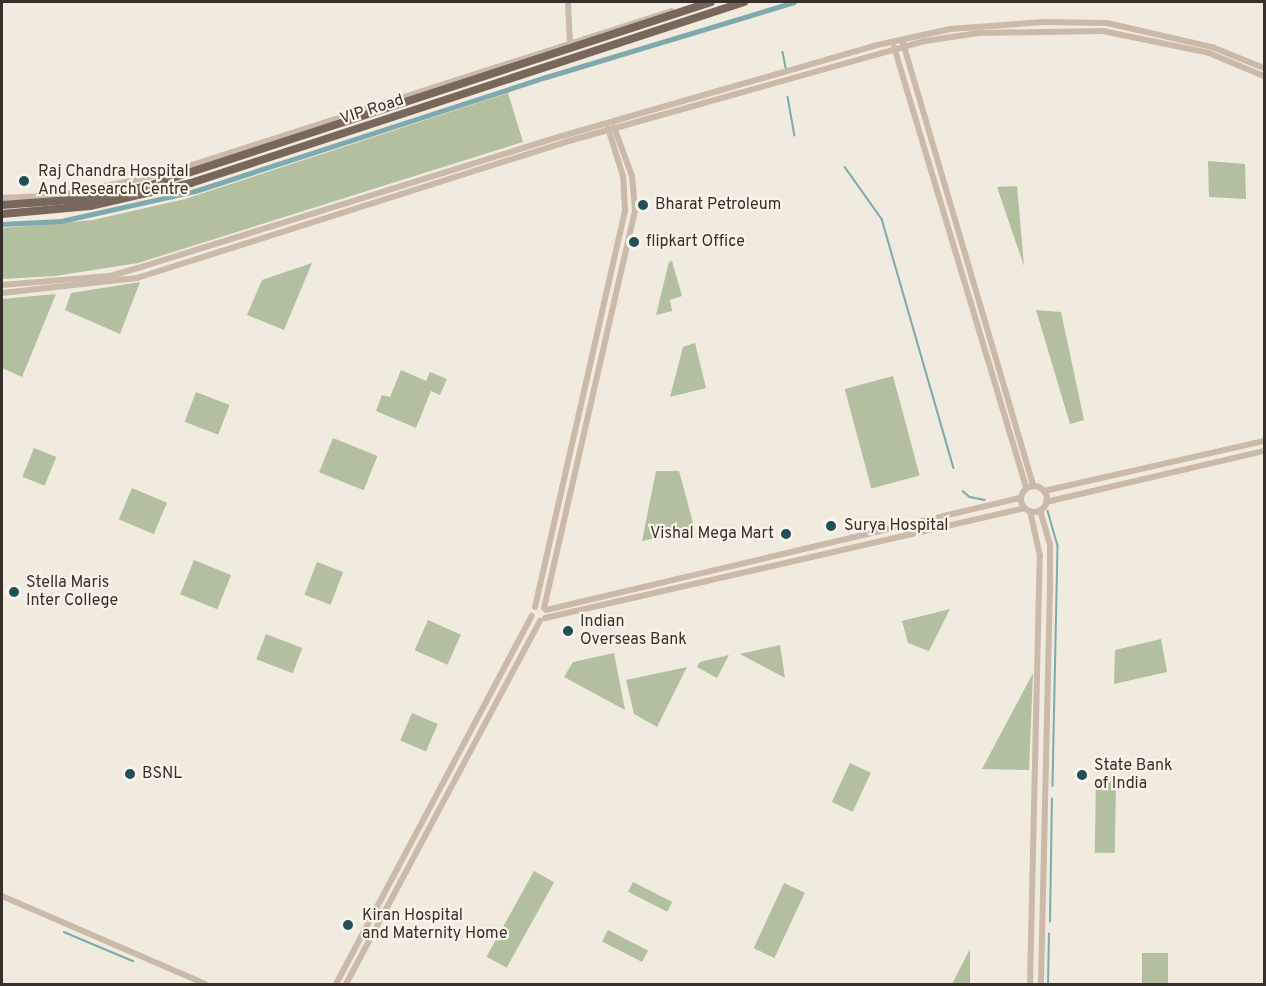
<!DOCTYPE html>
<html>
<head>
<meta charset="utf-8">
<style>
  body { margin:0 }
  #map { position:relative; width:1266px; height:986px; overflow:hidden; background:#f1eade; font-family:Overpass,sans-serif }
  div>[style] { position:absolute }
  .green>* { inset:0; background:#b3c09f; transform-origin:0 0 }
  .stream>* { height:1.5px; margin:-0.75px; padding:0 0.75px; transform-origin:0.75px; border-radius:0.75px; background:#7ea9ad }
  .canal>* { height:5px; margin:-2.5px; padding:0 2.5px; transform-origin:2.5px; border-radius:2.5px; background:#7ea9ad }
  .minor>* { height:6px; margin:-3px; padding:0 3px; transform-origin:3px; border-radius:3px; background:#c9baaa }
  .minor>.ring { margin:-3px; padding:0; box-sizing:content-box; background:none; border:6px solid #c9baaa; border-radius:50% }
  .major>* { height:8px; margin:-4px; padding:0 4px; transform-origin:4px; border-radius:4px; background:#78675b }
  .dots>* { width:16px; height:16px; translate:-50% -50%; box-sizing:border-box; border:3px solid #f9f3ea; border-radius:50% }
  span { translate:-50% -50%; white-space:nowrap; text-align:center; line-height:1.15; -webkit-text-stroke:4.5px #f9f3ea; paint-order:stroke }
  .street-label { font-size:16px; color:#372f2a }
  .poi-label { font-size:16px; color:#372f2a }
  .left { translate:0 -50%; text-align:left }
  .right { translate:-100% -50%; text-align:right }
  .frame { position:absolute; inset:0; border:3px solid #372f2a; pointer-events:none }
</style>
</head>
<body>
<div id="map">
  <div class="green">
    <div style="clip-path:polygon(508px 93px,523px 142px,138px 263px,55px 276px,2px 279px,2px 228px,93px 220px,185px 199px)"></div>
    <div style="clip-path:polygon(1208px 161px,1245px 164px,1246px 199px,1209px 197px)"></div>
    <div style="clip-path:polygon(1017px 186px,1024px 266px,997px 187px)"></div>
    <div style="clip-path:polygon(672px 261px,682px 296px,670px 300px,672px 311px,656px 315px,669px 262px)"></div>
    <div style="clip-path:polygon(312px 263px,284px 330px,247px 315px,262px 280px)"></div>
    <div style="clip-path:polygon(140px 282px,120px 334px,65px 310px,71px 293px)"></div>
    <div style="clip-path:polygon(56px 294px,22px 377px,2px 368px,2px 299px)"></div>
    <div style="clip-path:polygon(1036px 310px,1061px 312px,1084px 420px,1070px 424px)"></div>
    <div style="clip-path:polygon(695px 343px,706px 388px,670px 397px,683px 347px)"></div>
    <div style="clip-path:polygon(401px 370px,426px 381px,430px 372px,447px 379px,440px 395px,431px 391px,416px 428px,376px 411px,382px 395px,390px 397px)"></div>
    <div style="left:893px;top:376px;width:103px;height:50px;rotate:75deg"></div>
    <div style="left:196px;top:392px;width:36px;height:32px;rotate:21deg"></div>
    <div style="left:333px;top:438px;width:48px;height:37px;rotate:22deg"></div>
    <div style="left:34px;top:448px;width:24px;height:31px;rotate:22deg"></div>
    <div style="clip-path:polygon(656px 471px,679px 471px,695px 530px,642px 541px)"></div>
    <div style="left:132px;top:488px;width:38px;height:34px;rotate:23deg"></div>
    <div style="left:194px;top:560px;width:40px;height:37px;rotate:22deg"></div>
    <div style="left:317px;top:562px;width:28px;height:35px;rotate:21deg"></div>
    <div style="clip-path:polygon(950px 609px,929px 651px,908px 643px,902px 621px)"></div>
    <div style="left:428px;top:620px;width:36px;height:33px;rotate:24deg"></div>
    <div style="left:266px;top:634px;width:39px;height:27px;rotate:21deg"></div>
    <div style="clip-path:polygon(1161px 639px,1167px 672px,1114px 684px,1115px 650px)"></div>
    <div style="clip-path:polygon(780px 645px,785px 678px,740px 654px)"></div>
    <div style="clip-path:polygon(614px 653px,625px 710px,564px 677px,573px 662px)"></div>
    <div style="clip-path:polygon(729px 655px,717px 678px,697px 667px,700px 662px)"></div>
    <div style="clip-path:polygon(687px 667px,657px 727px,634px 714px,626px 680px)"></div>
    <div style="clip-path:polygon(1033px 673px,1029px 770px,982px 769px)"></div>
    <div style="left:412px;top:713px;width:28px;height:30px;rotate:23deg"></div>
    <div style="left:850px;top:763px;width:23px;height:43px;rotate:25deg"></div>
    <div style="left:1116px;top:781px;width:72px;height:20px;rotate:91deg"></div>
    <div style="left:534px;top:871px;width:23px;height:98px;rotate:29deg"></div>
    <div style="left:633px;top:882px;width:44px;height:11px;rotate:27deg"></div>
    <div style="left:784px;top:883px;width:23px;height:72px;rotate:25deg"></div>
    <div style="left:608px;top:930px;width:45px;height:13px;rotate:27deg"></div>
    <div style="clip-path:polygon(970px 949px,970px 984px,952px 984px)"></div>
    <div style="left:1142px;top:953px;width:26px;height:31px"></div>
  </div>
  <div class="stream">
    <div style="left:783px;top:52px;width:16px;rotate:79deg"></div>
    <div style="left:788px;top:97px;width:39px;rotate:80deg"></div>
    <div style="left:845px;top:167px;width:64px;rotate:54.6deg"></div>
    <div style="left:882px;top:219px;width:259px;rotate:73.9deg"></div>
    <div style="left:963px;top:491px;width:9px;rotate:41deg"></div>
    <div style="left:970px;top:497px;width:15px;rotate:11deg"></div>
    <div style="left:1048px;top:511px;width:36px;rotate:74deg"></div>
    <div style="left:1058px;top:546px;width:240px;rotate:91.2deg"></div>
    <div style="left:1050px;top:922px;width:123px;rotate:-89.1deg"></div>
    <div style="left:64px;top:932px;width:75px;rotate:22.8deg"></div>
    <div style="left:1048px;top:984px;width:50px;rotate:-88.9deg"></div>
  </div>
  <div class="canal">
    <div style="left:2px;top:224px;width:59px;rotate:-2.9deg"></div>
    <div style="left:61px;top:221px;width:137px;rotate:-12.6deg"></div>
    <div style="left:195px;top:191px;width:369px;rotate:-18deg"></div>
    <div style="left:546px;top:77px;width:259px;rotate:-16.8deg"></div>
  </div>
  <div class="minor">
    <div style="left:568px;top:2px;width:43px;rotate:87.3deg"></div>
    <div style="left:903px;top:43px;width:462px;rotate:73.6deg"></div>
    <div style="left:894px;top:47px;width:460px;rotate:73.3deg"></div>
    <div style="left:2px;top:198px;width:62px;rotate:-2.8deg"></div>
    <div style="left:64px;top:195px;width:105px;rotate:-12.1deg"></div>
    <div style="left:167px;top:173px;width:530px;rotate:-17.79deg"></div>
    <div style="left:2px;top:285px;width:108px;rotate:-4.8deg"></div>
    <div style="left:110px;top:276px;width:29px;rotate:-16deg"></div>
    <div style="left:138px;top:268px;width:444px;rotate:-17.3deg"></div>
    <div style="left:562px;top:136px;width:324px;rotate:-16.1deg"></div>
    <div style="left:873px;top:46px;width:79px;rotate:-12.4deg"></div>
    <div style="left:950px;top:29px;width:94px;rotate:-4.3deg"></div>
    <div style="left:1044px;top:22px;width:63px;rotate:0.9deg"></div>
    <div style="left:1107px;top:23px;width:108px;rotate:12.9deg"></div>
    <div style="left:1212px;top:47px;width:56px;rotate:22deg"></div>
    <div style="left:2px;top:293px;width:136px;rotate:-6.3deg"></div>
    <div style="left:137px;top:278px;width:453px;rotate:-17.6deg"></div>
    <div style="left:569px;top:141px;width:370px;rotate:-15.7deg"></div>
    <div style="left:925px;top:41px;width:54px;rotate:-8.6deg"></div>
    <div style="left:978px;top:33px;width:125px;rotate:-0.9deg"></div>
    <div style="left:1103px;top:31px;width:108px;rotate:11.7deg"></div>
    <div style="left:1209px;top:53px;width:60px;rotate:22.7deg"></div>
    <div class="ring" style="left:1021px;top:486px;width:20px;height:20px"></div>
    <div style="left:1044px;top:491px;width:226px;rotate:-12.8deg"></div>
    <div style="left:1046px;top:502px;width:224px;rotate:-13.2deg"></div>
    <div style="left:1040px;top:510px;width:35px;rotate:74deg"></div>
    <div style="left:1050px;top:544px;width:41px;rotate:90deg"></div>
    <div style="left:1050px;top:585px;width:399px;rotate:91.3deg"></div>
    <div style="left:535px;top:607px;width:406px;rotate:-77.2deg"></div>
    <div style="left:625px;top:211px;width:35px;rotate:-93deg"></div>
    <div style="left:623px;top:176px;width:50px;rotate:-107.4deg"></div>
    <div style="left:544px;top:608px;width:408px;rotate:-77.1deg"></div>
    <div style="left:635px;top:210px;width:34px;rotate:-95deg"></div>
    <div style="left:632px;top:176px;width:52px;rotate:-110.2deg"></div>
    <div style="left:546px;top:610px;width:488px;rotate:-13.3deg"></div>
    <div style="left:545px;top:618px;width:492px;rotate:-12.9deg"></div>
    <div style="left:2px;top:896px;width:221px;rotate:23.4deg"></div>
    <div style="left:336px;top:984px;width:417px;rotate:-62deg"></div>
    <div style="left:346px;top:984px;width:412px;rotate:-61.9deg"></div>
    <div style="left:1030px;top:984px;width:428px;rotate:-88.7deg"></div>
    <div style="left:1040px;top:556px;width:46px;rotate:-102.5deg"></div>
  </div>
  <div class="major">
    <div style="left:2px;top:205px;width:83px;rotate:-4.1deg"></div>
    <div style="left:85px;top:199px;width:64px;rotate:-11.7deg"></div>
    <div style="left:148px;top:186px;width:592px;rotate:-18.1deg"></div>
    <div style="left:2px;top:214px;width:88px;rotate:-5.2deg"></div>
    <div style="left:90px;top:206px;width:104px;rotate:-12.8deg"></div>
    <div style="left:191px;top:183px;width:582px;rotate:-18.12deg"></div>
  </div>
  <div class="dots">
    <div style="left:24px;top:181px;background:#215057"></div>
    <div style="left:643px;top:205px;background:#215057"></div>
    <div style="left:634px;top:242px;background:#215057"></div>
    <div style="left:831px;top:526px;background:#215057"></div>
    <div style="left:786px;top:534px;background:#215057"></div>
    <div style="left:14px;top:592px;background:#215057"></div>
    <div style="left:568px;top:631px;background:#215057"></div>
    <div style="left:130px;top:774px;background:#215057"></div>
    <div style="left:1082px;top:775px;background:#215057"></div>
    <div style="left:348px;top:925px;background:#215057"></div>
  </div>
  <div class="street-label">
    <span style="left:372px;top:110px;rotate:-18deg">VIP Road</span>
  </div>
  <div class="poi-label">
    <span class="left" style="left:38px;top:181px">Raj Chandra Hospital<br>And Research Centre</span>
    <span class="left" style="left:655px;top:205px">Bharat Petroleum</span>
    <span class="left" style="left:646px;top:242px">flipkart Office</span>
    <span class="left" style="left:844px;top:526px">Surya Hospital</span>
    <span class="right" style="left:774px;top:534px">Vishal Mega Mart</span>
    <span class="left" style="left:26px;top:592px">Stella Maris<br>Inter College</span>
    <span class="left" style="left:580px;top:631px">Indian<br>Overseas Bank</span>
    <span class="left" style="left:1094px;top:775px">State Bank<br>of India</span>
    <span class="left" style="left:142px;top:774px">BSNL</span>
    <span class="left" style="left:362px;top:925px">Kiran Hospital<br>and Maternity Home</span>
  </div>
  <div class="frame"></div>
</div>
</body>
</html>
